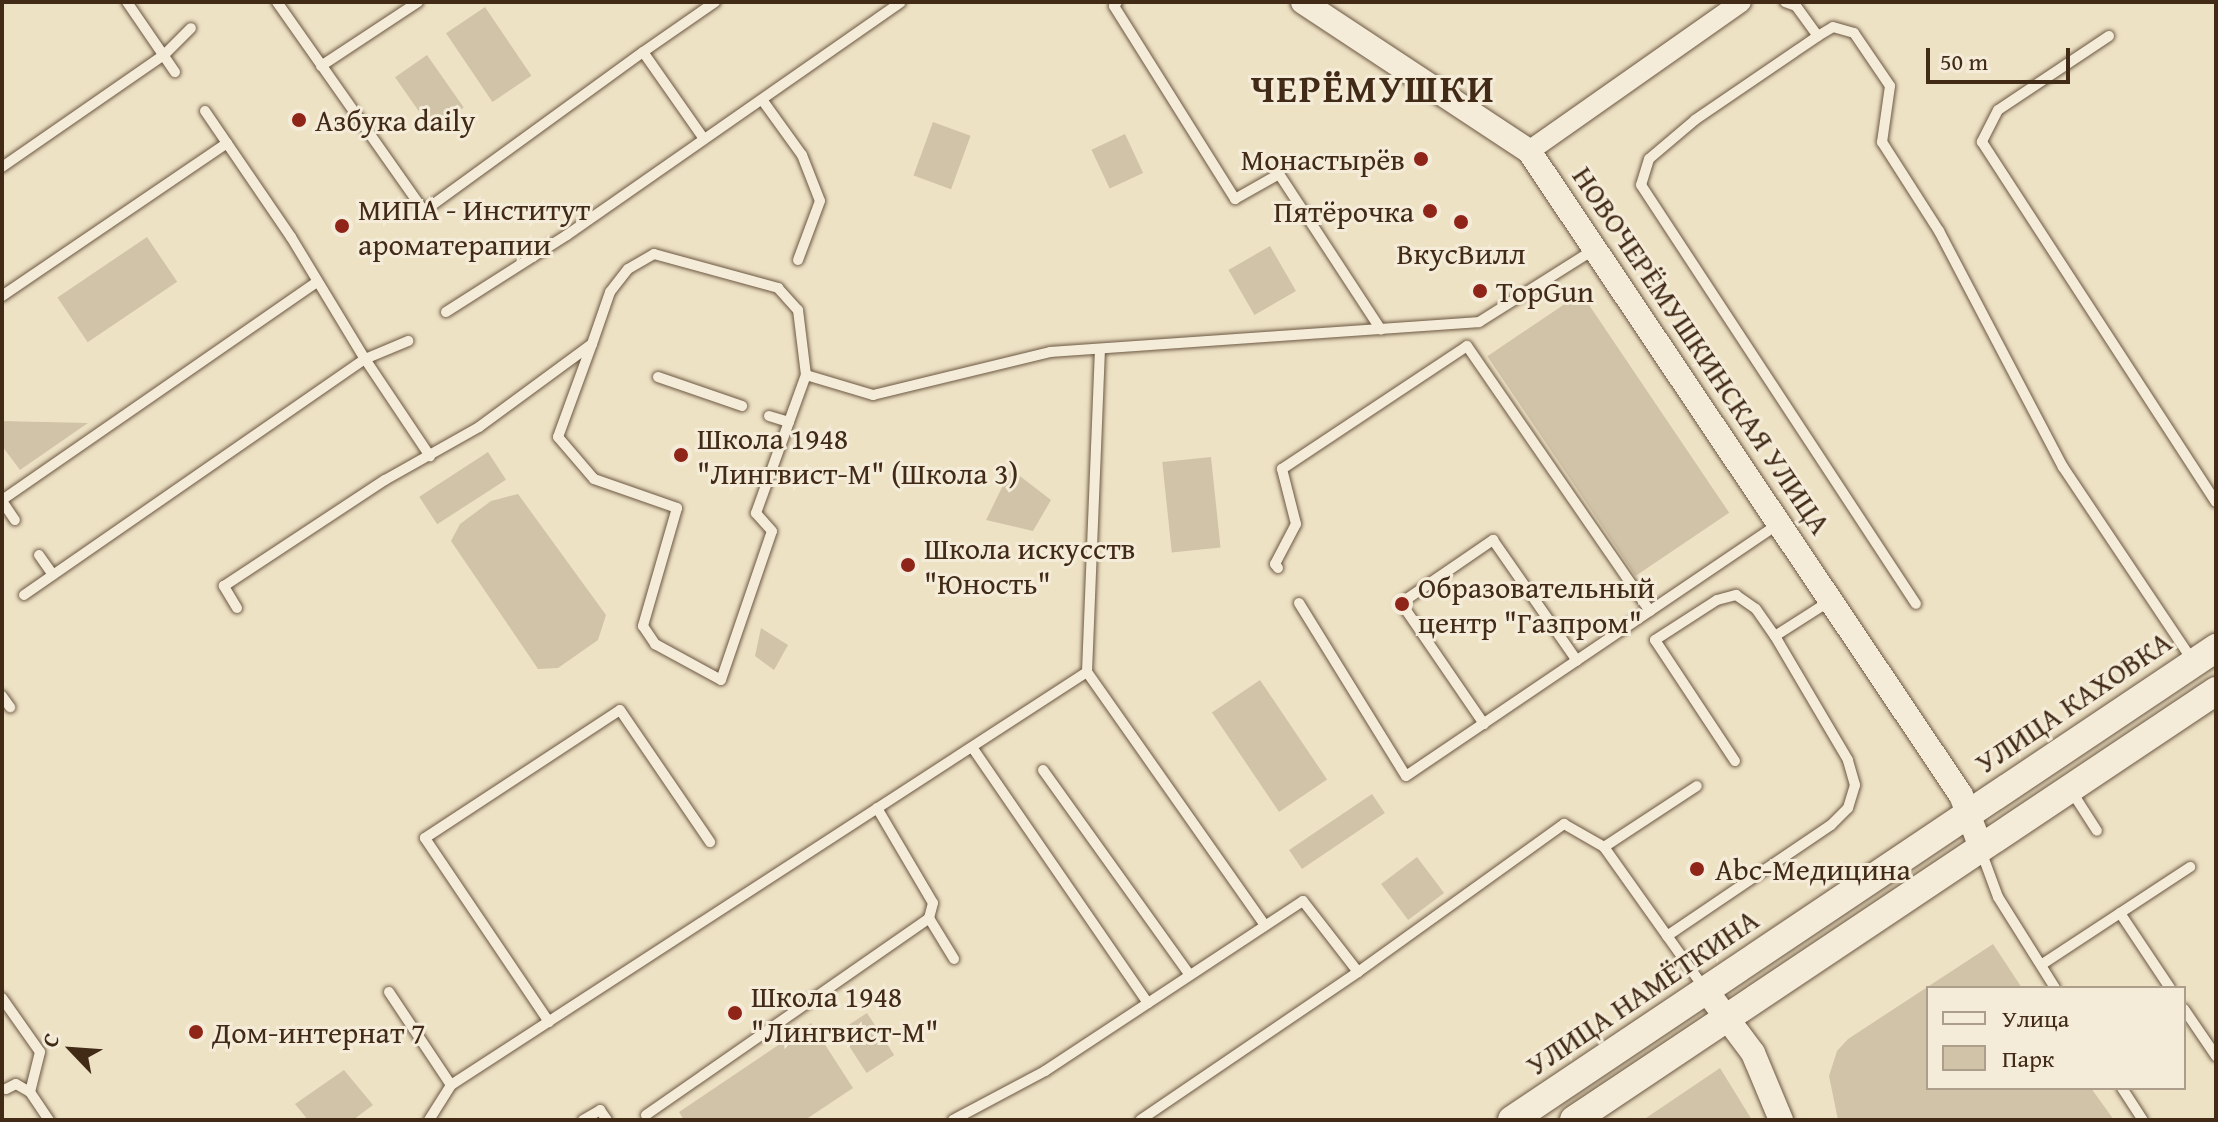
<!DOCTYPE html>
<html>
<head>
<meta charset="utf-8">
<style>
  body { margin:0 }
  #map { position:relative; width:2218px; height:1122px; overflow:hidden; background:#eee2c5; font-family:"Gentium Book Plus",serif }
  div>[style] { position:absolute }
  .green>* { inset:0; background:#d1c3a7; transform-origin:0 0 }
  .roads { filter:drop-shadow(0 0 2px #6c5842) drop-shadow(0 0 2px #6c5842) }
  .service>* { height:10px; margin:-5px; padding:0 5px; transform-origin:5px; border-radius:5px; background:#f4ecd9 }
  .minor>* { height:20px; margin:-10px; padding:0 10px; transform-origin:10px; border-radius:10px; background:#f4ecd9 }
  .tertiary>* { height:24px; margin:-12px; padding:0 12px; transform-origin:12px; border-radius:12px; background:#f4ecd9 }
  .secondary>* { height:28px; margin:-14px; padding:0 14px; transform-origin:14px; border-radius:14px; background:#f4ecd9 }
  .dots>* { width:22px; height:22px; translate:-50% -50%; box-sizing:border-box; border:4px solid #f4ecd9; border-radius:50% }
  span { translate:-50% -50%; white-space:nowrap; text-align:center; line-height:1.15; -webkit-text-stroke:6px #f4ecd9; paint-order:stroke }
  .poi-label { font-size:30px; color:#412a16 }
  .left { translate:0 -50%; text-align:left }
  .right { translate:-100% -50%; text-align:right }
  .street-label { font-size:30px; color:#412a16 }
  .district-label { font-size:38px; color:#412a16; font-weight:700; letter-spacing:2px }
  .frame { position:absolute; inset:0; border:4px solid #412a16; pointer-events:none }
  .legend { position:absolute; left:1926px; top:986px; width:260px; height:104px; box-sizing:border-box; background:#f4ecd9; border:2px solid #ac9e8b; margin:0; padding:10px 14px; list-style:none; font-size:24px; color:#412a16 }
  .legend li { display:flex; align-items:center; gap:16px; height:40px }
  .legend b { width:40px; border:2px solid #ac9e8b }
  .north { position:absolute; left:32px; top:1010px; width:80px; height:80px; -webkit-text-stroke:6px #f4ecd9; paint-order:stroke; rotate:295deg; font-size:22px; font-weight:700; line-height:32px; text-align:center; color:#412a16 }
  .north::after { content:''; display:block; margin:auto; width:28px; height:36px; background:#412a16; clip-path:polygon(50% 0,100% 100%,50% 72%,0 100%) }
  .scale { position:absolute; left:1926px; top:48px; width:144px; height:36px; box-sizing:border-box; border:4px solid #412a16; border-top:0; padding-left:10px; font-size:24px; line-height:28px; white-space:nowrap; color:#412a16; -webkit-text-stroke:6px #f4ecd9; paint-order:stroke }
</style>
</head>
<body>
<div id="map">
  <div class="green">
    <div style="left:485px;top:7px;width:83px;height:47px;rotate:56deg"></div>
    <div style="left:427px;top:55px;width:64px;height:39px;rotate:55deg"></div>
    <div style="left:933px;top:122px;width:40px;height:57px;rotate:20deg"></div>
    <div style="left:1125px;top:134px;width:43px;height:37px;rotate:65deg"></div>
    <div style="left:147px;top:237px;width:54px;height:108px;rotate:56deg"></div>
    <div style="left:1270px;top:246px;width:52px;height:48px;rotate:60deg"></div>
    <div style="left:1581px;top:293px;width:265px;height:113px;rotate:56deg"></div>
    <div style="clip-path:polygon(2px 421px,88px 423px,20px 470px,2px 446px)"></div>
    <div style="left:488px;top:452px;width:33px;height:82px;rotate:57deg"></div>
    <div style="left:1211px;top:457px;width:91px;height:49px;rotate:84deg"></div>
    <div style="clip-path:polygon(1011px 469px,1051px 500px,1033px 531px,986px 520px)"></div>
    <div style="clip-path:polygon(518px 494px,606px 615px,598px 640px,558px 668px,538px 669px,451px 541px,460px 524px,491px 501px)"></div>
    <div style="clip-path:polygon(761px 628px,788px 645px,774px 670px,755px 656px)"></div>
    <div style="left:1260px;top:680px;width:120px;height:58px;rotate:56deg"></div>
    <div style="left:1372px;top:794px;width:23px;height:100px;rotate:56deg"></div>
    <div style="left:1417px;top:857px;width:45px;height:45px;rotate:53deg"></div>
    <div style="clip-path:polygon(1993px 944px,2022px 988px,1928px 988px,1928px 1088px,2091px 1088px,2114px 1120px,1838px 1120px,1829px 1076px,1837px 1051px,1848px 1039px)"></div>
    <div style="left:867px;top:1013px;width:50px;height:33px;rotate:57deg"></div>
    <div style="clip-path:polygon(811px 1023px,853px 1088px,805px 1120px,684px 1120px,679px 1112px)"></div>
    <div style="clip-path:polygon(1720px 1068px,1752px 1120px,1643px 1120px)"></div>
    <div style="clip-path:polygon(344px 1070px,373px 1105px,353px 1120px,308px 1120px,295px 1104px)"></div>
  </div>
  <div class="roads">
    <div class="service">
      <div style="left:127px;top:2px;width:85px;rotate:55.6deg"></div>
      <div style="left:277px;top:2px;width:256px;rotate:54.9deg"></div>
      <div style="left:424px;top:211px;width:271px;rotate:-36deg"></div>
      <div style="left:1117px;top:2px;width:5px;rotate:127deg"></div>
      <div style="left:1114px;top:6px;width:228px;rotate:57.9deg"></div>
      <div style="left:1235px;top:199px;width:51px;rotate:-29.6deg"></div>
      <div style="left:1279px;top:174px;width:186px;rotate:56.8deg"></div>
      <div style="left:1785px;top:2px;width:12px;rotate:20deg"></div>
      <div style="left:1796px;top:6px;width:37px;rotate:54deg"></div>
      <div style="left:1818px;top:36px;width:149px;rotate:145.7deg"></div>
      <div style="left:1695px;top:120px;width:60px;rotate:139.7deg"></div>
      <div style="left:1649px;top:159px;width:27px;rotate:107deg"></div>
      <div style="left:1641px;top:185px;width:501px;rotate:56.72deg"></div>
      <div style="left:1818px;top:36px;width:17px;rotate:-31deg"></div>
      <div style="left:1833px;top:27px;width:22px;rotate:16deg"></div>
      <div style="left:1854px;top:33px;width:64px;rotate:55.8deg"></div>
      <div style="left:1890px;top:86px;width:57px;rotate:98.1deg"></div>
      <div style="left:1882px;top:142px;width:106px;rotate:57.4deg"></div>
      <div style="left:1939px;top:231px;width:267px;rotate:62.3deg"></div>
      <div style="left:2063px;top:467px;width:234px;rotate:56.2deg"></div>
      <div style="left:2109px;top:36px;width:133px;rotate:146.3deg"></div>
      <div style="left:1998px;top:110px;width:36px;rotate:117deg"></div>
      <div style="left:1982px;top:142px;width:429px;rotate:57deg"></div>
      <div style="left:321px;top:66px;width:116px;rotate:-33.4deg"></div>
      <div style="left:763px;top:101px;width:67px;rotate:54.2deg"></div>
      <div style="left:802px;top:155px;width:49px;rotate:68.6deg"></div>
      <div style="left:820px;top:201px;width:63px;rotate:110.4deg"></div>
      <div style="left:205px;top:111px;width:153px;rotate:55.7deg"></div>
      <div style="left:291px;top:237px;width:143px;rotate:58.8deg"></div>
      <div style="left:365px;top:359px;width:47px;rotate:-22.7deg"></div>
      <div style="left:704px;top:139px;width:106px;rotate:-125deg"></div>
      <div style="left:643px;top:52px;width:88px;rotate:-34.8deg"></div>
      <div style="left:2px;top:167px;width:197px;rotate:-34.7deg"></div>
      <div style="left:164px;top:55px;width:38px;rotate:-45deg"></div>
      <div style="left:2px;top:296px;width:272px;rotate:-34.2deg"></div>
      <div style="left:446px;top:312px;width:143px;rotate:-32.5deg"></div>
      <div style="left:567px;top:235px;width:407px;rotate:-34.9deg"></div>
      <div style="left:592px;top:344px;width:55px;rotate:-70.9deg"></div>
      <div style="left:610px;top:292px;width:29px;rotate:-52deg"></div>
      <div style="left:628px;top:269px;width:30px;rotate:-30deg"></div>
      <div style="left:654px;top:254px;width:129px;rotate:15.3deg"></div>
      <div style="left:778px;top:288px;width:30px;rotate:48deg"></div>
      <div style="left:798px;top:310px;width:65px;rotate:83deg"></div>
      <div style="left:806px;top:375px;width:70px;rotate:16.6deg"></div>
      <div style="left:873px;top:395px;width:183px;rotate:-13.6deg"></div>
      <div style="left:1051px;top:352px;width:429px;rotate:-4deg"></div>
      <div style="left:1479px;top:322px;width:137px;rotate:-32.2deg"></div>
      <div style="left:658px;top:377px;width:89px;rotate:19deg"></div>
      <div style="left:769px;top:416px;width:21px;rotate:17deg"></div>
      <div style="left:2px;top:500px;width:381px;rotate:-34.7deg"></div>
      <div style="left:2px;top:501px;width:23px;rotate:56deg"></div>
      <div style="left:39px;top:555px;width:24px;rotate:55deg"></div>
      <div style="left:1278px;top:568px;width:5px;rotate:-127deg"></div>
      <div style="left:1275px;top:564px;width:45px;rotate:-62.3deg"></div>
      <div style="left:1296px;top:524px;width:57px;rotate:-104.3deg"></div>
      <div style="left:1282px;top:469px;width:222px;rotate:-33.6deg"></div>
      <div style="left:1467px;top:346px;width:322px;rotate:55.4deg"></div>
      <div style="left:24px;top:595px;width:415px;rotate:-34.7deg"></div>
      <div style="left:365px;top:359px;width:117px;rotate:56.2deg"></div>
      <div style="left:1299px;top:603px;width:203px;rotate:58.3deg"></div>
      <div style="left:1406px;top:776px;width:448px;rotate:-34.1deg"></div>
      <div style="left:237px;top:608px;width:26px;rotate:-121deg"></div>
      <div style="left:224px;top:586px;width:193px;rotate:-33.4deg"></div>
      <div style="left:385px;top:480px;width:108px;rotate:-29.4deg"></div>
      <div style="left:479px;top:427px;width:140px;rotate:-36.3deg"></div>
      <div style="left:592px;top:344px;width:99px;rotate:110.1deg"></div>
      <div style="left:558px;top:437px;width:55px;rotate:49.4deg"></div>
      <div style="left:594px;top:479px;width:88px;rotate:19.3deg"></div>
      <div style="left:677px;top:508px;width:123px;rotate:106.1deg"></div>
      <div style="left:643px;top:626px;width:22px;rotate:56deg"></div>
      <div style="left:655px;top:644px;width:75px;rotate:28.6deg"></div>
      <div style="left:721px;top:680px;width:157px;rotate:-71.1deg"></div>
      <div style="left:772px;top:531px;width:24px;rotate:-132deg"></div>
      <div style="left:756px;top:513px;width:147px;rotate:-70.1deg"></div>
      <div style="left:1087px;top:672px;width:309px;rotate:54.9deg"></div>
      <div style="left:2px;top:696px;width:14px;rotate:54deg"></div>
      <div style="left:1484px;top:724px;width:147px;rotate:-124.4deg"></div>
      <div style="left:1401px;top:603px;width:112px;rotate:-34.4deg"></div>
      <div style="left:1493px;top:540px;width:147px;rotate:55.2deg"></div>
      <div style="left:974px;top:750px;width:307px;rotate:55.5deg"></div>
      <div style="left:1735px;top:761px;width:145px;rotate:-123.5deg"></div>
      <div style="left:1655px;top:640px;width:74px;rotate:-32.8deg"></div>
      <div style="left:1717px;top:600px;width:20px;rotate:-15deg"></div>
      <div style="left:1736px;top:595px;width:24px;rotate:35deg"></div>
      <div style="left:1756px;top:609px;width:33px;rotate:55deg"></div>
      <div style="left:1043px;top:770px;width:252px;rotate:54.4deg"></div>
      <div style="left:2072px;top:792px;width:46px;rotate:57.3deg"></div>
      <div style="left:877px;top:808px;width:110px;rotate:59.5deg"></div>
      <div style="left:933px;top:903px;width:16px;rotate:105deg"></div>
      <div style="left:929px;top:918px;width:48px;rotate:58.6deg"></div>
      <div style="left:1604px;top:847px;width:174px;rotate:54.6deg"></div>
      <div style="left:1981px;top:851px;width:49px;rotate:69.7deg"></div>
      <div style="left:1998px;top:897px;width:107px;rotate:57.9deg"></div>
      <div style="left:2120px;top:913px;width:90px;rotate:56.3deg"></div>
      <div style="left:1667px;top:936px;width:198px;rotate:-34.1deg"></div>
      <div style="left:1831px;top:825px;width:24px;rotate:-45deg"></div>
      <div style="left:1848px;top:808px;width:24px;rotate:-73deg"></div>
      <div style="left:1855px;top:785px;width:26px;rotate:-106deg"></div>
      <div style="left:1848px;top:760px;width:144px;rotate:-120.5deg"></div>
      <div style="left:1775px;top:636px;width:65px;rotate:-32.5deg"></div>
      <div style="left:2044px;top:963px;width:175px;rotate:-33.3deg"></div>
      <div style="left:1358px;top:972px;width:254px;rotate:-35.7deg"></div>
      <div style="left:1564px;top:824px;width:46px;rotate:29.9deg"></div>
      <div style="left:1604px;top:847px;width:111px;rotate:-33.3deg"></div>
      <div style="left:389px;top:992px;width:112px;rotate:56.3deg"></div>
      <div style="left:2px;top:998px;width:66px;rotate:54.9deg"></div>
      <div style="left:40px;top:1052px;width:41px;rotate:104deg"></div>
      <div style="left:30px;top:1092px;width:34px;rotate:56deg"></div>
      <div style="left:2184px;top:1009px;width:57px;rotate:55.8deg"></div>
      <div style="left:549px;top:1022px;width:222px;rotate:-124deg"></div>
      <div style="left:425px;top:838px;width:233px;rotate:-33.3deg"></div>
      <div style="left:620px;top:710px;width:160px;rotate:55.7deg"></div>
      <div style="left:2122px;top:1088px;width:38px;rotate:57deg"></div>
      <div style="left:6px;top:1089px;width:11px;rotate:-27deg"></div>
      <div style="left:16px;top:1084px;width:16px;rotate:30deg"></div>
      <div style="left:646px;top:1115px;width:345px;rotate:-34.8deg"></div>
      <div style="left:429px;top:1120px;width:41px;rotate:-57.8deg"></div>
      <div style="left:451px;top:1085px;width:758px;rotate:-33deg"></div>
      <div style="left:1087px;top:672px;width:321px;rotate:-87.7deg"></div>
      <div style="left:583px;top:1120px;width:20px;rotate:-30deg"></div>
      <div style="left:600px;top:1110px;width:12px;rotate:55deg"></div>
      <div style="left:953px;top:1120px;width:104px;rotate:-28deg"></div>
      <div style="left:1045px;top:1071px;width:309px;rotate:-33.4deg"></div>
      <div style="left:1303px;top:901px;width:90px;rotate:52.2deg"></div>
      <div style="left:1358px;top:972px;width:263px;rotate:145.8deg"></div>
    </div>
    <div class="minor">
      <div style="left:1529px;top:151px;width:259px;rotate:-35.1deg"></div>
    </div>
    <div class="tertiary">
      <div style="left:1303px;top:2px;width:271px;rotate:33.4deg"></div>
      <div style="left:1529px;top:151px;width:775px;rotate:56.15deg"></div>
      <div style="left:1961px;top:795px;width:53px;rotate:69.2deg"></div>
      <div style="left:1705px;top:989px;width:80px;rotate:53.1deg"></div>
      <div style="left:1753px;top:1053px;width:73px;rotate:67.3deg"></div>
    </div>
    <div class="secondary">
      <div style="left:1512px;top:1120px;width:848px;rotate:-33.84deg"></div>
      <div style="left:1574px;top:1120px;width:772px;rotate:-33.75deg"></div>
    </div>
  </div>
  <div class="dots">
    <div style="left:299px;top:120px;background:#8f2418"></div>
    <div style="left:1421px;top:159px;background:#8f2418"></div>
    <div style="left:1430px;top:211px;background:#8f2418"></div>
    <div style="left:1461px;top:222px;background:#8f2418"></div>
    <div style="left:342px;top:226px;background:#8f2418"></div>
    <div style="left:1480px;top:291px;background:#8f2418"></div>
    <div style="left:681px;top:455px;background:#8f2418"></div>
    <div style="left:908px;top:565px;background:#8f2418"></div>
    <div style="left:1402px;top:604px;background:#8f2418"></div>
    <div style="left:1697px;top:869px;background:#8f2418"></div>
    <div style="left:735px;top:1013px;background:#8f2418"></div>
    <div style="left:196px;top:1032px;background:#8f2418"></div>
  </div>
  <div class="poi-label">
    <span class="left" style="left:315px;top:120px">Азбука daily</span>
    <span class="right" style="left:1405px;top:159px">Монастырёв</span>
    <span class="left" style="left:358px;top:226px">МИПА - Институт<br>ароматерапии</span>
    <span class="right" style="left:1414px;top:211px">Пятёрочка</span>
    <span style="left:1461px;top:253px">ВкусВилл</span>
    <span class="left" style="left:1496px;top:291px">TopGun</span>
    <span class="left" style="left:697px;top:455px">Школа 1948<br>"Лингвист-М" (Школа 3)</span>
    <span class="left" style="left:924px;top:565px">Школа искусств<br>"Юность"</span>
    <span class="left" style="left:1418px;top:604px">Образовательный<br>центр "Газпром"</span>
    <span class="left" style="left:1715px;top:869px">Abc-Медицина</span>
    <span class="left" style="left:751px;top:1013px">Школа 1948<br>"Лингвист-М"</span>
    <span class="left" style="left:212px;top:1032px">Дом-интернат 7</span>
  </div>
  <div class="street-label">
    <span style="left:1702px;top:350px;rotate:56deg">НОВОЧЕРЁМУШКИНСКАЯ УЛИЦА</span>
    <span style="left:2073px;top:702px;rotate:-34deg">УЛИЦА КАХОВКА</span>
    <span style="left:1642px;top:992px;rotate:-34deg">УЛИЦА НАМЁТКИНА</span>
  </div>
  <div class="district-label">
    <span style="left:1373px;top:89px">ЧЕРЁМУШКИ</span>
  </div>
  <div class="frame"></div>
  <ul class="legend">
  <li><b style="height:10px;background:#f4ecd9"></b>Улица</li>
  <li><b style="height:22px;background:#d1c3a7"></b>Парк</li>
  </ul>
  <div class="north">С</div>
  <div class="scale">50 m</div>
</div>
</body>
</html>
